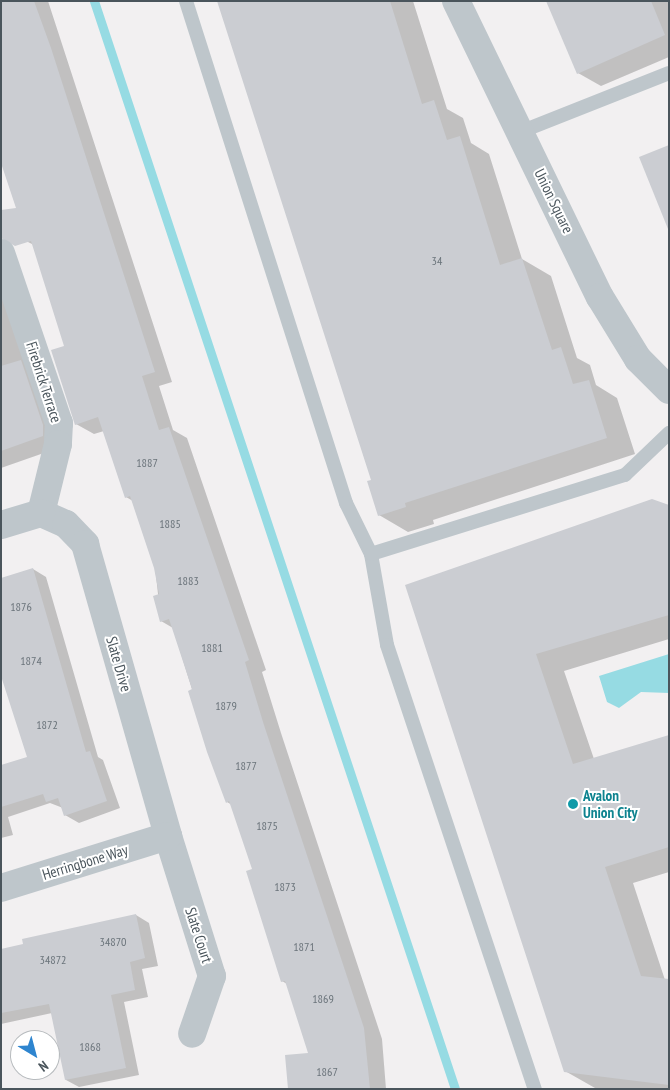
<!DOCTYPE html>
<html>
<head>
<meta charset="utf-8">
<style>
  body { margin:0 }
  #map { position:relative; width:670px; height:1090px; overflow:hidden; background:#f2f0f1; font-family:"PT Sans Narrow",sans-serif }
  div>[style] { position:absolute }
  .water>* { inset:0; background:#96dbe3 }
  .shadow>* { inset:0; background:#0003 }
  .stream>* { height:9px; margin:-4.5px; padding:0 4.5px; transform-origin:4.5px; border-radius:4.5px; background:#96dbe3 }
  .building>* { inset:0; background:#cbcdd2 }
  .service>* { height:14px; margin:-7px; padding:0 7px; transform-origin:7px; border-radius:7px; background:#bec6cb }
  .minor>* { height:28px; margin:-14px; padding:0 14px; transform-origin:14px; border-radius:14px; background:#bec6cb }
  .tertiary>* { height:28px; margin:-14px; padding:0 14px; transform-origin:14px; border-radius:14px; background:#bec6cb }
  .dots>* { width:14px; height:14px; translate:-50% -50%; box-sizing:border-box; border:2px solid #fff; border-radius:50% }
  span { translate:-50% -50%; white-space:nowrap; text-align:center; line-height:1.15; -webkit-text-stroke:4px #fff; paint-order:stroke }
  .number-label { font-size:12px; color:#6a737a }
  .number-label span { -webkit-text-stroke-width:0 }
  .street-label { font-size:15px; color:#4a555c }
  .culture-label { font-size:15px; color:#0d838f; font-weight:700 }
  .left { translate:0 -50%; text-align:left }
  .frame { position:absolute; inset:0; border:2px solid #4a555c; pointer-events:none }
  .north { position:absolute; left:10px; top:1030px; width:50px; height:50px; box-sizing:border-box; background:#fff; border:1px solid #b7bbbe; border-radius:50%; rotate:143deg; font-size:14px; font-weight:700; line-height:20px; text-align:center; color:#4a555c }
  .north::after { content:''; display:block; margin:auto; width:18px; height:22px; background:#2e85cf; clip-path:polygon(50% 0,100% 100%,50% 72%,0 100%) }
</style>
</head>
<body>
<div id="map">
  <div class="water">
    <div style="clip-path:polygon(669px 654px,669px 693px,641px 692px,619px 708px,607px 702px,599px 676px)"></div>
  </div>
  <div class="shadow">
    <div style="clip-path:polygon(1px 1px,48px 1px,172px 382px,159px 386px,173px 430px,187px 438px,266px 670px,262px 672px,281px 733px,382px 1039px,386px 1089px,289px 1089px,310px 1054px,287px 984px,282px 981px,254px 870px,232px 805px,227px 802px,173px 628px,161px 621px,155px 567px,133px 501px,126px 497px,104px 431px,94px 434px,76px 424px,66px 346px,34px 245px,28px 242px)"></div>
    <div style="clip-path:polygon(219px 1px,413px 1px,447px 109px,463px 118px,471px 143px,489px 154px,522px 259px,551px 276px,577px 358px,590px 365px,596px 385px,617px 398px,635px 454px,433px 520px,434px 524px,408px 532px,379px 515px,372px 481px)"></div>
    <div style="clip-path:polygon(547px 1px,669px 1px,669px 57px,601px 86px,578px 73px)"></div>
    <div style="clip-path:polygon(1px 282px,61px 447px,1px 468px)"></div>
    <div style="clip-path:polygon(669px 506px,669px 639px,564px 671px,594px 759px,669px 736px,669px 872px,633px 883px,665px 980px,669px 980px,669px 1089px,602px 1089px,595px 1088px,565px 1071px,407px 586px)"></div>
    <div style="clip-path:polygon(33px 569px,46px 577px,98px 757px,103px 760px,120px 808px,79px 823px,65px 815px,63px 808px,50px 803px,8px 817px,13px 835px,1px 838px,1px 766px,28px 758px)"></div>
    <div style="clip-path:polygon(136px 915px,149px 923px,158px 966px,142px 969px,148px 997px,124px 1002px,139px 1075px,79px 1087px,66px 1080px,52px 1013px,1px 1024px,1px 951px)"></div>
  </div>
  <div class="stream">
    <div style="left:94px;top:1px;width:1146px;rotate:71.64deg"></div>
  </div>
  <div class="building">
    <div style="clip-path:polygon(1px 1px,34px 1px,51px 48px,155px 372px,142px 376px,159px 430px,169px 427px,249px 660px,245px 662px,263px 722px,364px 1028px,370px 1089px,288px 1089px,285px 1055px,308px 1053px,285px 981px,281px 982px,246px 871px,252px 869px,229px 801px,226px 803px,207px 752px,188px 691px,192px 689px,169px 619px,160px 622px,153px 596px,159px 594px,154px 568px,130px 496px,125px 498px,98px 417px,75px 425px,51px 350px,64px 346px,31px 241px,15px 246px,1px 238px,1px 210px,16px 208px,1px 163px)"></div>
    <div style="clip-path:polygon(217px 1px,390px 1px,422px 104px,434px 100px,447px 140px,460px 136px,500px 265px,522px 258px,552px 350px,561px 347px,573px 384px,589px 380px,607px 438px,405px 503px,406px 507px,378px 516px,367px 481px,371px 480px)"></div>
    <div style="clip-path:polygon(546px 1px,651px 1px,665px 35px,577px 74px)"></div>
    <div style="clip-path:polygon(669px 145px,669px 228px,668px 229px,639px 157px)"></div>
    <div style="clip-path:polygon(21px 360px,43px 425px,43px 436px,1px 451px,1px 366px)"></div>
    <div style="clip-path:polygon(652px 499px,669px 505px,669px 615px,536px 654px,573px 764px,669px 735px,669px 847px,605px 867px,641px 976px,669px 979px,669px 1085px,564px 1072px,405px 585px)"></div>
    <div style="clip-path:polygon(33px 568px,86px 752px,90px 751px,107px 801px,64px 816px,58px 798px,46px 802px,43px 794px,1px 807px,1px 765px,27px 757px,1px 676px,1px 578px)"></div>
    <div style="clip-path:polygon(136px 914px,145px 958px,130px 962px,135px 990px,111px 995px,126px 1068px,65px 1080px,49px 1004px,1px 1013px,1px 949px,23px 944px,22px 939px)"></div>
  </div>
  <div class="service">
    <div style="left:186px;top:1px;width:527px;rotate:72.32deg"></div>
    <div style="left:346px;top:503px;width:57px;rotate:63.9deg"></div>
    <div style="left:371px;top:554px;width:92px;rotate:80deg"></div>
    <div style="left:387px;top:645px;width:468px;rotate:71.6deg"></div>
    <div style="left:520px;top:132px;width:160px;rotate:-21.6deg"></div>
    <div style="left:371px;top:554px;width:266px;rotate:-17.3deg"></div>
    <div style="left:625px;top:475px;width:61px;rotate:-43.7deg"></div>
  </div>
  <div class="minor">
    <div style="left:1px;top:253px;width:180px;rotate:71.2deg"></div>
    <div style="left:59px;top:423px;width:21px;rotate:93deg"></div>
    <div style="left:58px;top:444px;width:71px;rotate:103.8deg"></div>
    <div style="left:41px;top:513px;width:27px;rotate:24deg"></div>
    <div style="left:66px;top:524px;width:28px;rotate:46deg"></div>
    <div style="left:85px;top:544px;width:304px;rotate:74.1deg"></div>
    <div style="left:168px;top:836px;width:147px;rotate:72.6deg"></div>
    <div style="left:212px;top:976px;width:61px;rotate:109deg"></div>
    <div style="left:1px;top:525px;width:42px;rotate:-16.7deg"></div>
    <div style="left:1px;top:888px;width:175px;rotate:-17.3deg"></div>
  </div>
  <div class="tertiary">
    <div style="left:456px;top:1px;width:329px;rotate:64.1deg"></div>
    <div style="left:600px;top:297px;width:73px;rotate:58.5deg"></div>
    <div style="left:638px;top:359px;width:44px;rotate:45deg"></div>
  </div>
  <div class="dots">
    <div style="left:573px;top:804px;background:#0f9aa8"></div>
  </div>
  <div class="number-label">
    <span style="left:437px;top:261px">34</span>
    <span style="left:147px;top:463px">1887</span>
    <span style="left:170px;top:524px">1885</span>
    <span style="left:188px;top:581px">1883</span>
    <span style="left:21px;top:607px">1876</span>
    <span style="left:212px;top:648px">1881</span>
    <span style="left:31px;top:661px">1874</span>
    <span style="left:226px;top:706px">1879</span>
    <span style="left:47px;top:725px">1872</span>
    <span style="left:246px;top:766px">1877</span>
    <span style="left:267px;top:826px">1875</span>
    <span style="left:285px;top:887px">1873</span>
    <span style="left:113px;top:942px">34870</span>
    <span style="left:304px;top:947px">1871</span>
    <span style="left:53px;top:960px">34872</span>
    <span style="left:323px;top:999px">1869</span>
    <span style="left:90px;top:1047px">1868</span>
    <span style="left:327px;top:1072px">1867</span>
  </div>
  <div class="street-label">
    <span style="left:554px;top:201px;rotate:64deg">Union Square</span>
    <span style="left:44px;top:382px;rotate:72deg">Firebrick Terrace</span>
    <span style="left:119px;top:664px;rotate:74deg">Slate Drive</span>
    <span style="left:85px;top:862px;rotate:-17deg">Herringbone Way</span>
    <span style="left:199px;top:935px;rotate:72deg">Slate Court</span>
  </div>
  <div class="culture-label">
    <span class="left" style="left:583px;top:804px">Avalon<br>Union City</span>
  </div>
  <div class="frame"></div>
  <div class="north">N</div>
</div>
</body>
</html>
